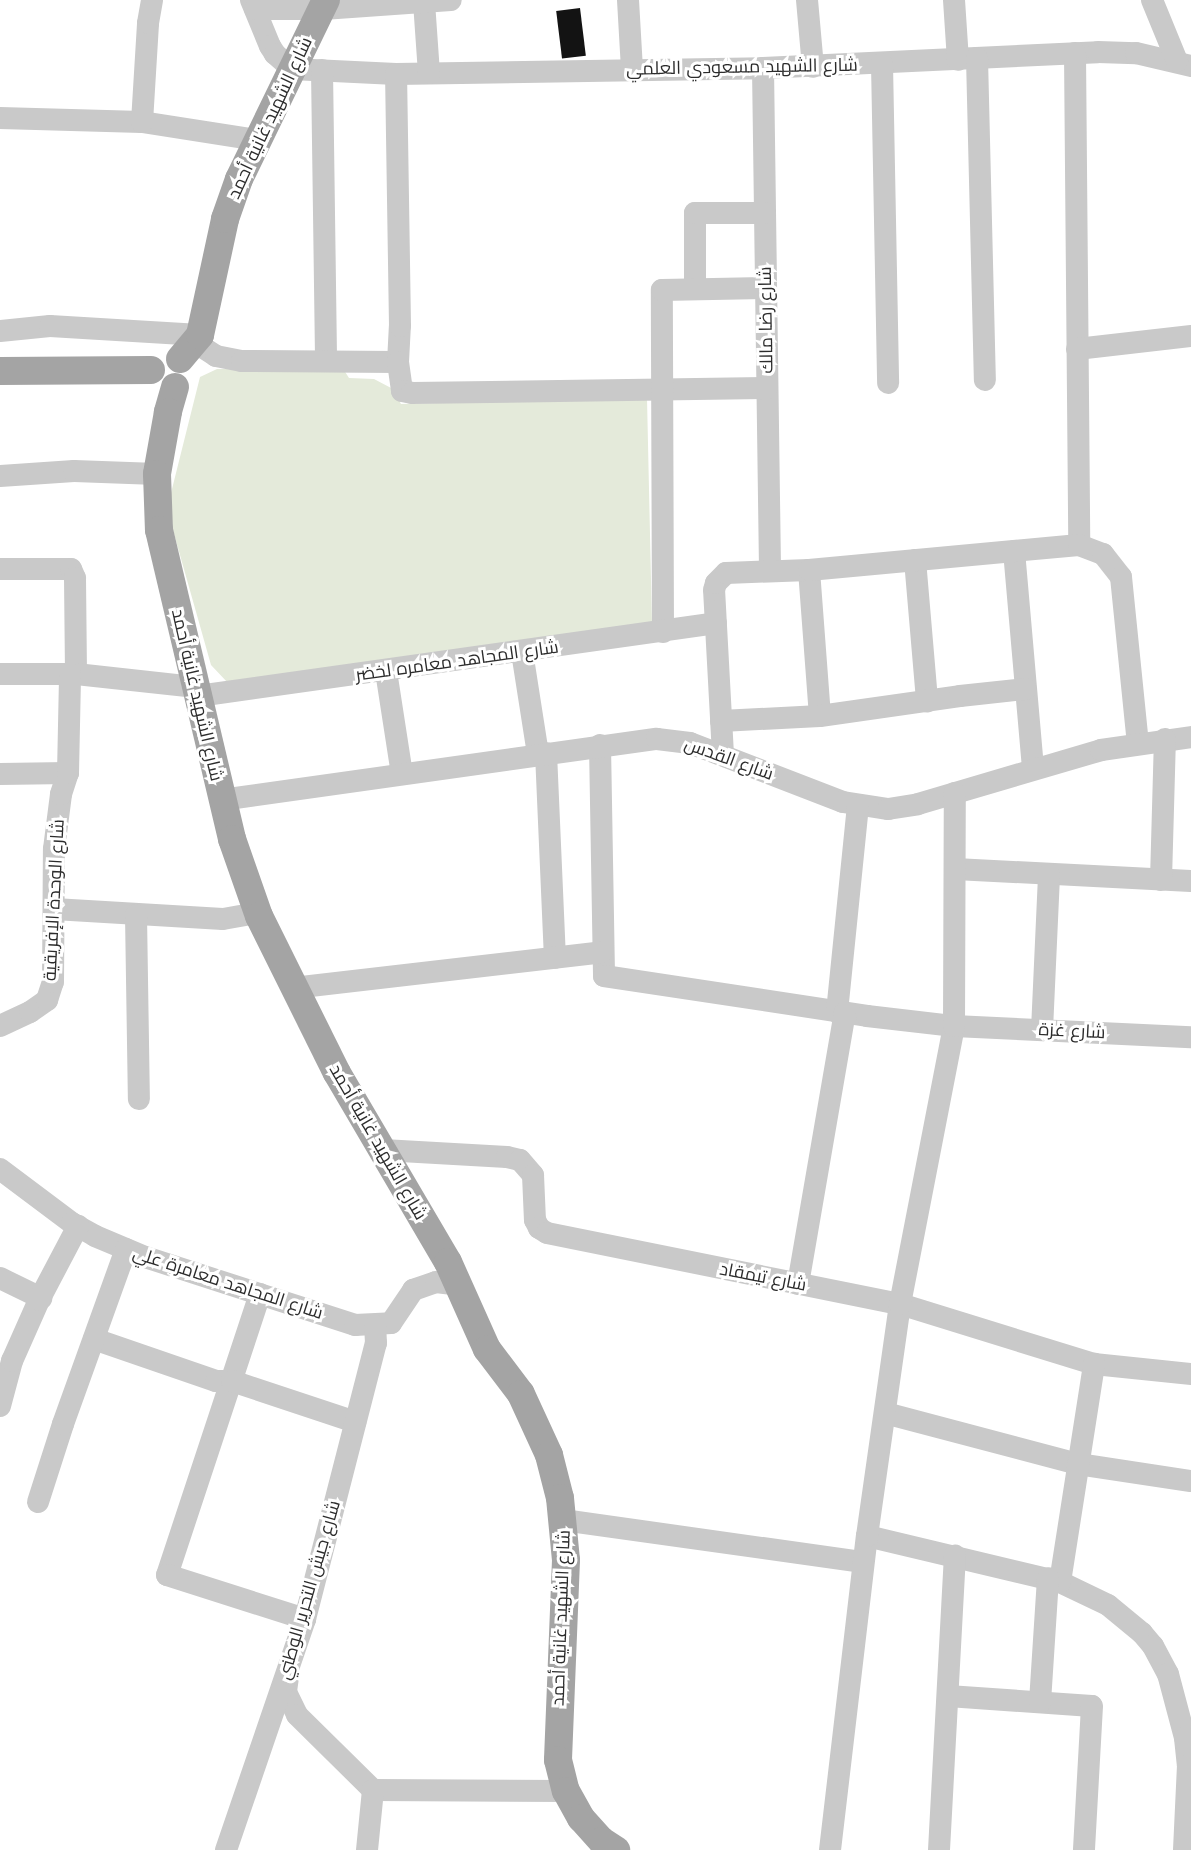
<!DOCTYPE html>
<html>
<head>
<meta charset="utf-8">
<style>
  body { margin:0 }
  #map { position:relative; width:1191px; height:1850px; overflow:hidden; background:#fff; font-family:Jost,Cairo,sans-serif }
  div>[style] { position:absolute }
  .green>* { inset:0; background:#e4eada }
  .building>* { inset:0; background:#131313; transform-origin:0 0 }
  .minor>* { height:22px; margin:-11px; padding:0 11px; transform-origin:11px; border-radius:11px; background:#c9c9c9 }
  .major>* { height:28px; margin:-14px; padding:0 14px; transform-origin:14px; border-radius:14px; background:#a4a4a4 }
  span { translate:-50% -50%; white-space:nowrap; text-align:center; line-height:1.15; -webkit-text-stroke:6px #fff; paint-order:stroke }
  .street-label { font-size:18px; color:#2c2c2c }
</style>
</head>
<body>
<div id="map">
  <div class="green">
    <div style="clip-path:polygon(342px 367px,349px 378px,374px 379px,393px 389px,401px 404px,647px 398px,652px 625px,228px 683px,211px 665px,167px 509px,200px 377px,217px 369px)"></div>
  </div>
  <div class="building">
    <div style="left:580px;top:8px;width:48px;height:24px;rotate:83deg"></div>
  </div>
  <div class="minor">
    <div style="left:251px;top:0;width:50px;rotate:67.6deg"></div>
    <div style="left:270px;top:46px;width:9px;rotate:58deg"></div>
    <div style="left:275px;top:54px;width:23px;rotate:41deg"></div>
    <div style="left:292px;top:69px;width:104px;rotate:2.8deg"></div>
    <div style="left:396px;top:74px;width:367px;rotate:-0.9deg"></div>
    <div style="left:763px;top:68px;width:335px;rotate:-2.7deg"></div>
    <div style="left:1098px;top:52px;width:38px;rotate:2deg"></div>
    <div style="left:1136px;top:53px;width:57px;rotate:13.3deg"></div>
    <div style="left:628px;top:0;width:70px;rotate:86.7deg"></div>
    <div style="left:807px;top:0;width:67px;rotate:84.9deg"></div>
    <div style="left:954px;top:0;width:60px;rotate:86.2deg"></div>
    <div style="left:1152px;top:0;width:66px;rotate:67.7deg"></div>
    <div style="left:424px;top:2px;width:71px;rotate:86deg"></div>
    <div style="left:255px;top:9px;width:68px"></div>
    <div style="left:323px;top:9px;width:128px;rotate:-4deg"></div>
    <div style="left:1075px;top:53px;width:492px;rotate:89.5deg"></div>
    <div style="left:977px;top:58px;width:322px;rotate:88.6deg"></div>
    <div style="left:882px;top:64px;width:319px;rotate:88.9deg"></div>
    <div style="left:763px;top:68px;width:503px;rotate:89.2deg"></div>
    <div style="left:322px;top:70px;width:291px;rotate:89.2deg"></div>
    <div style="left:0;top:118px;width:142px;rotate:1.6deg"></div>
    <div style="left:142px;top:122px;width:116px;rotate:8.9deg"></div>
    <div style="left:142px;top:122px;width:99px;rotate:-86.5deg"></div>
    <div style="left:148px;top:23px;width:23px;rotate:-80deg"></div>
    <div style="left:695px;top:289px;width:76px;rotate:-90deg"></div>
    <div style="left:695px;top:213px;width:70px"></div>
    <div style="left:0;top:331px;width:50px;rotate:-5.7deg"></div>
    <div style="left:50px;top:326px;width:150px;rotate:3.4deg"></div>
    <div style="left:196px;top:343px;width:24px;rotate:33deg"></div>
    <div style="left:216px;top:356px;width:26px;rotate:11deg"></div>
    <div style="left:242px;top:361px;width:156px;rotate:0.4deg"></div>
    <div style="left:398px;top:362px;width:36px;rotate:-87deg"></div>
    <div style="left:400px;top:326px;width:252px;rotate:-90.9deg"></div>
    <div style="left:1077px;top:349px;width:115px;rotate:-6.5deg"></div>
    <div style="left:398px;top:362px;width:29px;rotate:82deg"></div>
    <div style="left:402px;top:391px;width:10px;rotate:11deg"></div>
    <div style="left:412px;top:393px;width:355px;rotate:-0.8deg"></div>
    <div style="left:0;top:476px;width:74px;rotate:-3.9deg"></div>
    <div style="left:74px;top:471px;width:83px;rotate:2.1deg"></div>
    <div style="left:1014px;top:551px;width:219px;rotate:85deg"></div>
    <div style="left:915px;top:560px;width:142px;rotate:85.1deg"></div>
    <div style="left:0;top:569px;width:71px"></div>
    <div style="left:71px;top:569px;width:10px;rotate:66deg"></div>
    <div style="left:75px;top:578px;width:96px;rotate:89.4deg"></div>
    <div style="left:809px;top:570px;width:146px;rotate:85.7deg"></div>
    <div style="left:663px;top:632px;width:342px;rotate:-90.2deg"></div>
    <div style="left:662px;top:290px;width:104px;rotate:-1.1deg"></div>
    <div style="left:522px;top:652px;width:103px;rotate:81.1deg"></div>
    <div style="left:386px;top:671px;width:104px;rotate:81.2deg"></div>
    <div style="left:0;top:674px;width:76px"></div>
    <div style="left:76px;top:674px;width:121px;rotate:6.2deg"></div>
    <div style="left:198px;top:696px;width:523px;rotate:-8.02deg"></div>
    <div style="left:721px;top:721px;width:99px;rotate:-2.9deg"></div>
    <div style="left:820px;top:716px;width:141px;rotate:-8.1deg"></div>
    <div style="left:960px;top:696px;width:66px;rotate:-6.1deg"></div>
    <div style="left:600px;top:745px;width:231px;rotate:89deg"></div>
    <div style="left:604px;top:976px;width:266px;rotate:8.6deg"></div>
    <div style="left:867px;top:1016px;width:88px;rotate:6.6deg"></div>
    <div style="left:954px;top:1026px;width:237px;rotate:2.7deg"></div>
    <div style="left:546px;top:753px;width:205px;rotate:87.5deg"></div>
    <div style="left:723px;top:755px;width:165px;rotate:-93.1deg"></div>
    <div style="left:714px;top:590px;width:7px;rotate:-74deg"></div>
    <div style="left:716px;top:583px;width:14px;rotate:-45deg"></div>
    <div style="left:726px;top:573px;width:83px;rotate:-2.1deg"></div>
    <div style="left:809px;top:570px;width:271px;rotate:-5.3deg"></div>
    <div style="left:1079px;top:545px;width:26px;rotate:21deg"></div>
    <div style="left:1103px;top:554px;width:29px;rotate:52deg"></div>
    <div style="left:1121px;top:577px;width:167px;rotate:84.2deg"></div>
    <div style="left:0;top:774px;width:68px;rotate:-0.8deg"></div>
    <div style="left:221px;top:800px;width:440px;rotate:-8deg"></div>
    <div style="left:657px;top:739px;width:33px;rotate:7deg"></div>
    <div style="left:690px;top:743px;width:164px;rotate:21.1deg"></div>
    <div style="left:843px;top:802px;width:46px;rotate:8.8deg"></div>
    <div style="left:888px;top:809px;width:30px;rotate:-9deg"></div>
    <div style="left:918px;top:804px;width:191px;rotate:-16.4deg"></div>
    <div style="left:1101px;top:750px;width:91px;rotate:-8.2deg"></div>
    <div style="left:955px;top:869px;width:236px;rotate:2.9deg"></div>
    <div style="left:1161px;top:880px;width:141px;rotate:-88.4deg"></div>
    <div style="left:54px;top:909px;width:169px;rotate:3.4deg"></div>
    <div style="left:223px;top:919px;width:36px;rotate:-10deg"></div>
    <div style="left:136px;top:915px;width:184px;rotate:89.1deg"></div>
    <div style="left:293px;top:988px;width:311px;rotate:-6.6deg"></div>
    <div style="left:837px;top:1012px;width:206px;rotate:-84.2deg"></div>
    <div style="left:0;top:1026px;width:33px;rotate:-25deg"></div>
    <div style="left:30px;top:1012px;width:21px;rotate:-35deg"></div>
    <div style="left:47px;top:1000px;width:19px;rotate:-72deg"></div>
    <div style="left:53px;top:982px;width:133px;rotate:-89.6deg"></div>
    <div style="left:54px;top:849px;width:55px;rotate:-82.7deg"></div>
    <div style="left:61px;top:794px;width:22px;rotate:-72deg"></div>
    <div style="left:68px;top:773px;width:99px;rotate:-88.8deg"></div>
    <div style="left:1042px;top:1030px;width:156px;rotate:-87.4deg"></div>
    <div style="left:383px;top:1150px;width:124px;rotate:3.2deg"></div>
    <div style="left:507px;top:1157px;width:13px;rotate:13deg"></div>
    <div style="left:520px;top:1160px;width:20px;rotate:49deg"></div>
    <div style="left:533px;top:1175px;width:45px;rotate:87.5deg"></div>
    <div style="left:535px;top:1220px;width:9px;rotate:63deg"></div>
    <div style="left:539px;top:1228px;width:9px;rotate:32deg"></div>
    <div style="left:547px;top:1233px;width:360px;rotate:11.4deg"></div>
    <div style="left:900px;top:1304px;width:203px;rotate:17.2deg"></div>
    <div style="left:1094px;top:1364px;width:98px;rotate:5.9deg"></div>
    <div style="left:0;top:1169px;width:90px;rotate:36.9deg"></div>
    <div style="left:72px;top:1223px;width:26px;rotate:29deg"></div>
    <div style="left:95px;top:1236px;width:54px;rotate:22.8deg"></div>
    <div style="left:145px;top:1257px;width:221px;rotate:17.9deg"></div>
    <div style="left:355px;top:1325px;width:36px;rotate:-3deg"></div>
    <div style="left:391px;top:1323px;width:40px;rotate:-56deg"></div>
    <div style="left:413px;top:1290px;width:24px;rotate:-19deg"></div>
    <div style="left:436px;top:1282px;width:23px;rotate:7deg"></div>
    <div style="left:0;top:1278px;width:46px;rotate:26deg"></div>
    <div style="left:798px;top:1284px;width:275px;rotate:-80.2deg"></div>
    <div style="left:260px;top:1294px;width:296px;rotate:108.3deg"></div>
    <div style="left:167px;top:1575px;width:145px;rotate:17.7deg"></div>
    <div style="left:94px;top:1339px;width:129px;rotate:19deg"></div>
    <div style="left:216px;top:1381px;width:16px"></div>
    <div style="left:232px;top:1381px;width:130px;rotate:18.4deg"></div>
    <div style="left:0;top:1406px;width:47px;rotate:-75.1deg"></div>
    <div style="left:12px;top:1361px;width:67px;rotate:-66.1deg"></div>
    <div style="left:39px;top:1300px;width:84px;rotate:-62.2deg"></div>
    <div style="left:885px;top:1413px;width:200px;rotate:14.8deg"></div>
    <div style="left:1078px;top:1464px;width:114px;rotate:8.6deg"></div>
    <div style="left:38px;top:1502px;width:82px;rotate:-72.2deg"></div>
    <div style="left:63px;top:1424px;width:186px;rotate:-70.2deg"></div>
    <div style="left:563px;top:1520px;width:303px;rotate:8deg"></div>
    <div style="left:867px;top:1536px;width:198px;rotate:13.4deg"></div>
    <div style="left:1060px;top:1582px;width:53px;rotate:25.6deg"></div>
    <div style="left:1108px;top:1605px;width:44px;rotate:39.5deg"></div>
    <div style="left:1142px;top:1633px;width:17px;rotate:50deg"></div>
    <div style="left:1153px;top:1646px;width:32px;rotate:62deg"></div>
    <div style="left:1168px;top:1674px;width:66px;rotate:75.1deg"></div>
    <div style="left:1185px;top:1738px;width:27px;rotate:84deg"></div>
    <div style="left:1188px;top:1765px;width:85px;rotate:92.7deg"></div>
    <div style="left:1060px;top:1582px;width:221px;rotate:-81.1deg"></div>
    <div style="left:288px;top:1677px;width:15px;rotate:98deg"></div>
    <div style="left:286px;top:1692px;width:25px;rotate:64deg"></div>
    <div style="left:297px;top:1715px;width:107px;rotate:44.6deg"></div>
    <div style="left:373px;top:1790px;width:193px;rotate:0.3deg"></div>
    <div style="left:948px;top:1696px;width:144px;rotate:4deg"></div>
    <div style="left:1092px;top:1706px;width:144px;rotate:93.2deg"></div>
    <div style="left:1040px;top:1702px;width:124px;rotate:-86.3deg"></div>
    <div style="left:226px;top:1850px;width:244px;rotate:-71.1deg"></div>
    <div style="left:305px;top:1619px;width:285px;rotate:-75.6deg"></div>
    <div style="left:376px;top:1343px;width:17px;rotate:-93deg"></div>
    <div style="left:367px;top:1850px;width:60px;rotate:-84.3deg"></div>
    <div style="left:830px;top:1850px;width:316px;rotate:-83.3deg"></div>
    <div style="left:867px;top:1536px;width:234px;rotate:-81.9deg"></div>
    <div style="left:900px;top:1304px;width:283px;rotate:-79deg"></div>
    <div style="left:954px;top:1026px;width:233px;rotate:-89.8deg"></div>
    <div style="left:939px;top:1850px;width:295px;rotate:-86.9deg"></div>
  </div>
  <div class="major">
    <div style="left:180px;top:359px;width:31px;rotate:-50deg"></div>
    <div style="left:200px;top:335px;width:119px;rotate:-77.8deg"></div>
    <div style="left:225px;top:219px;width:42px;rotate:-70.7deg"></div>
    <div style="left:239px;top:179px;width:199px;rotate:-64.1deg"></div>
    <div style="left:0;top:371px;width:151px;rotate:-0.4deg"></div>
    <div style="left:175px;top:387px;width:26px;rotate:106deg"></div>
    <div style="left:168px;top:412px;width:63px;rotate:100.1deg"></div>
    <div style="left:157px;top:474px;width:56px;rotate:88deg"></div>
    <div style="left:159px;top:530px;width:318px;rotate:76.7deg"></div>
    <div style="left:232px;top:839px;width:82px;rotate:70.7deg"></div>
    <div style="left:259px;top:916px;width:175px;rotate:63.6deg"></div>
    <div style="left:337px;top:1073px;width:219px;rotate:59.6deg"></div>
    <div style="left:448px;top:1262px;width:95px;rotate:65.9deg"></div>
    <div style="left:487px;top:1349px;width:56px;rotate:52.9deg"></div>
    <div style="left:521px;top:1394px;width:67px;rotate:65.3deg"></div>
    <div style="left:549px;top:1455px;width:44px;rotate:75.7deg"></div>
    <div style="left:560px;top:1498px;width:62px;rotate:84.5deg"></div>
    <div style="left:566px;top:1560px;width:200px;rotate:92.3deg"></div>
    <div style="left:558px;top:1760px;width:32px;rotate:76deg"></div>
    <div style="left:566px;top:1791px;width:31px;rotate:61deg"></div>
    <div style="left:581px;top:1818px;width:31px;rotate:48deg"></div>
    <div style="left:602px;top:1841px;width:17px;rotate:33deg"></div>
  </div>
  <div class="street-label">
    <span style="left:742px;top:67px;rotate:-1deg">شارع الشهيد مسعودي العلمي</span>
    <span style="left:270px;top:118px;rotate:-65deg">شارع الشهيد غانية أحمد</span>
    <span style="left:766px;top:320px;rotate:-91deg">شارع رضا مالك</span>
    <span style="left:457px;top:661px;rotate:-8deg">شارع المجاهد معامره لخضر</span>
    <span style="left:197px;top:695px;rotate:77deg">شارع الشهيد غانية أحمد</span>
    <span style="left:729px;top:759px;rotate:20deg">شارع القدس</span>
    <span style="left:54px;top:900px;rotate:-87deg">شارع الوحدة الإفريقية</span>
    <span style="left:1072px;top:1031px;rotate:3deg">شارع غزة</span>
    <span style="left:378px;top:1142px;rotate:60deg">شارع الشهيد غانية أحمد</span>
    <span style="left:763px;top:1277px;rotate:11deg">شارع تيمقاد</span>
    <span style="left:228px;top:1283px;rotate:18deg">شارع المجاهد معامرة علي</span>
    <span style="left:309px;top:1590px;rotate:-74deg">شارع جيش التحرير الوطني</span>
    <span style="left:561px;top:1618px;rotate:-88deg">شارع الشهيد غانية أحمد</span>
  </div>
</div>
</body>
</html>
